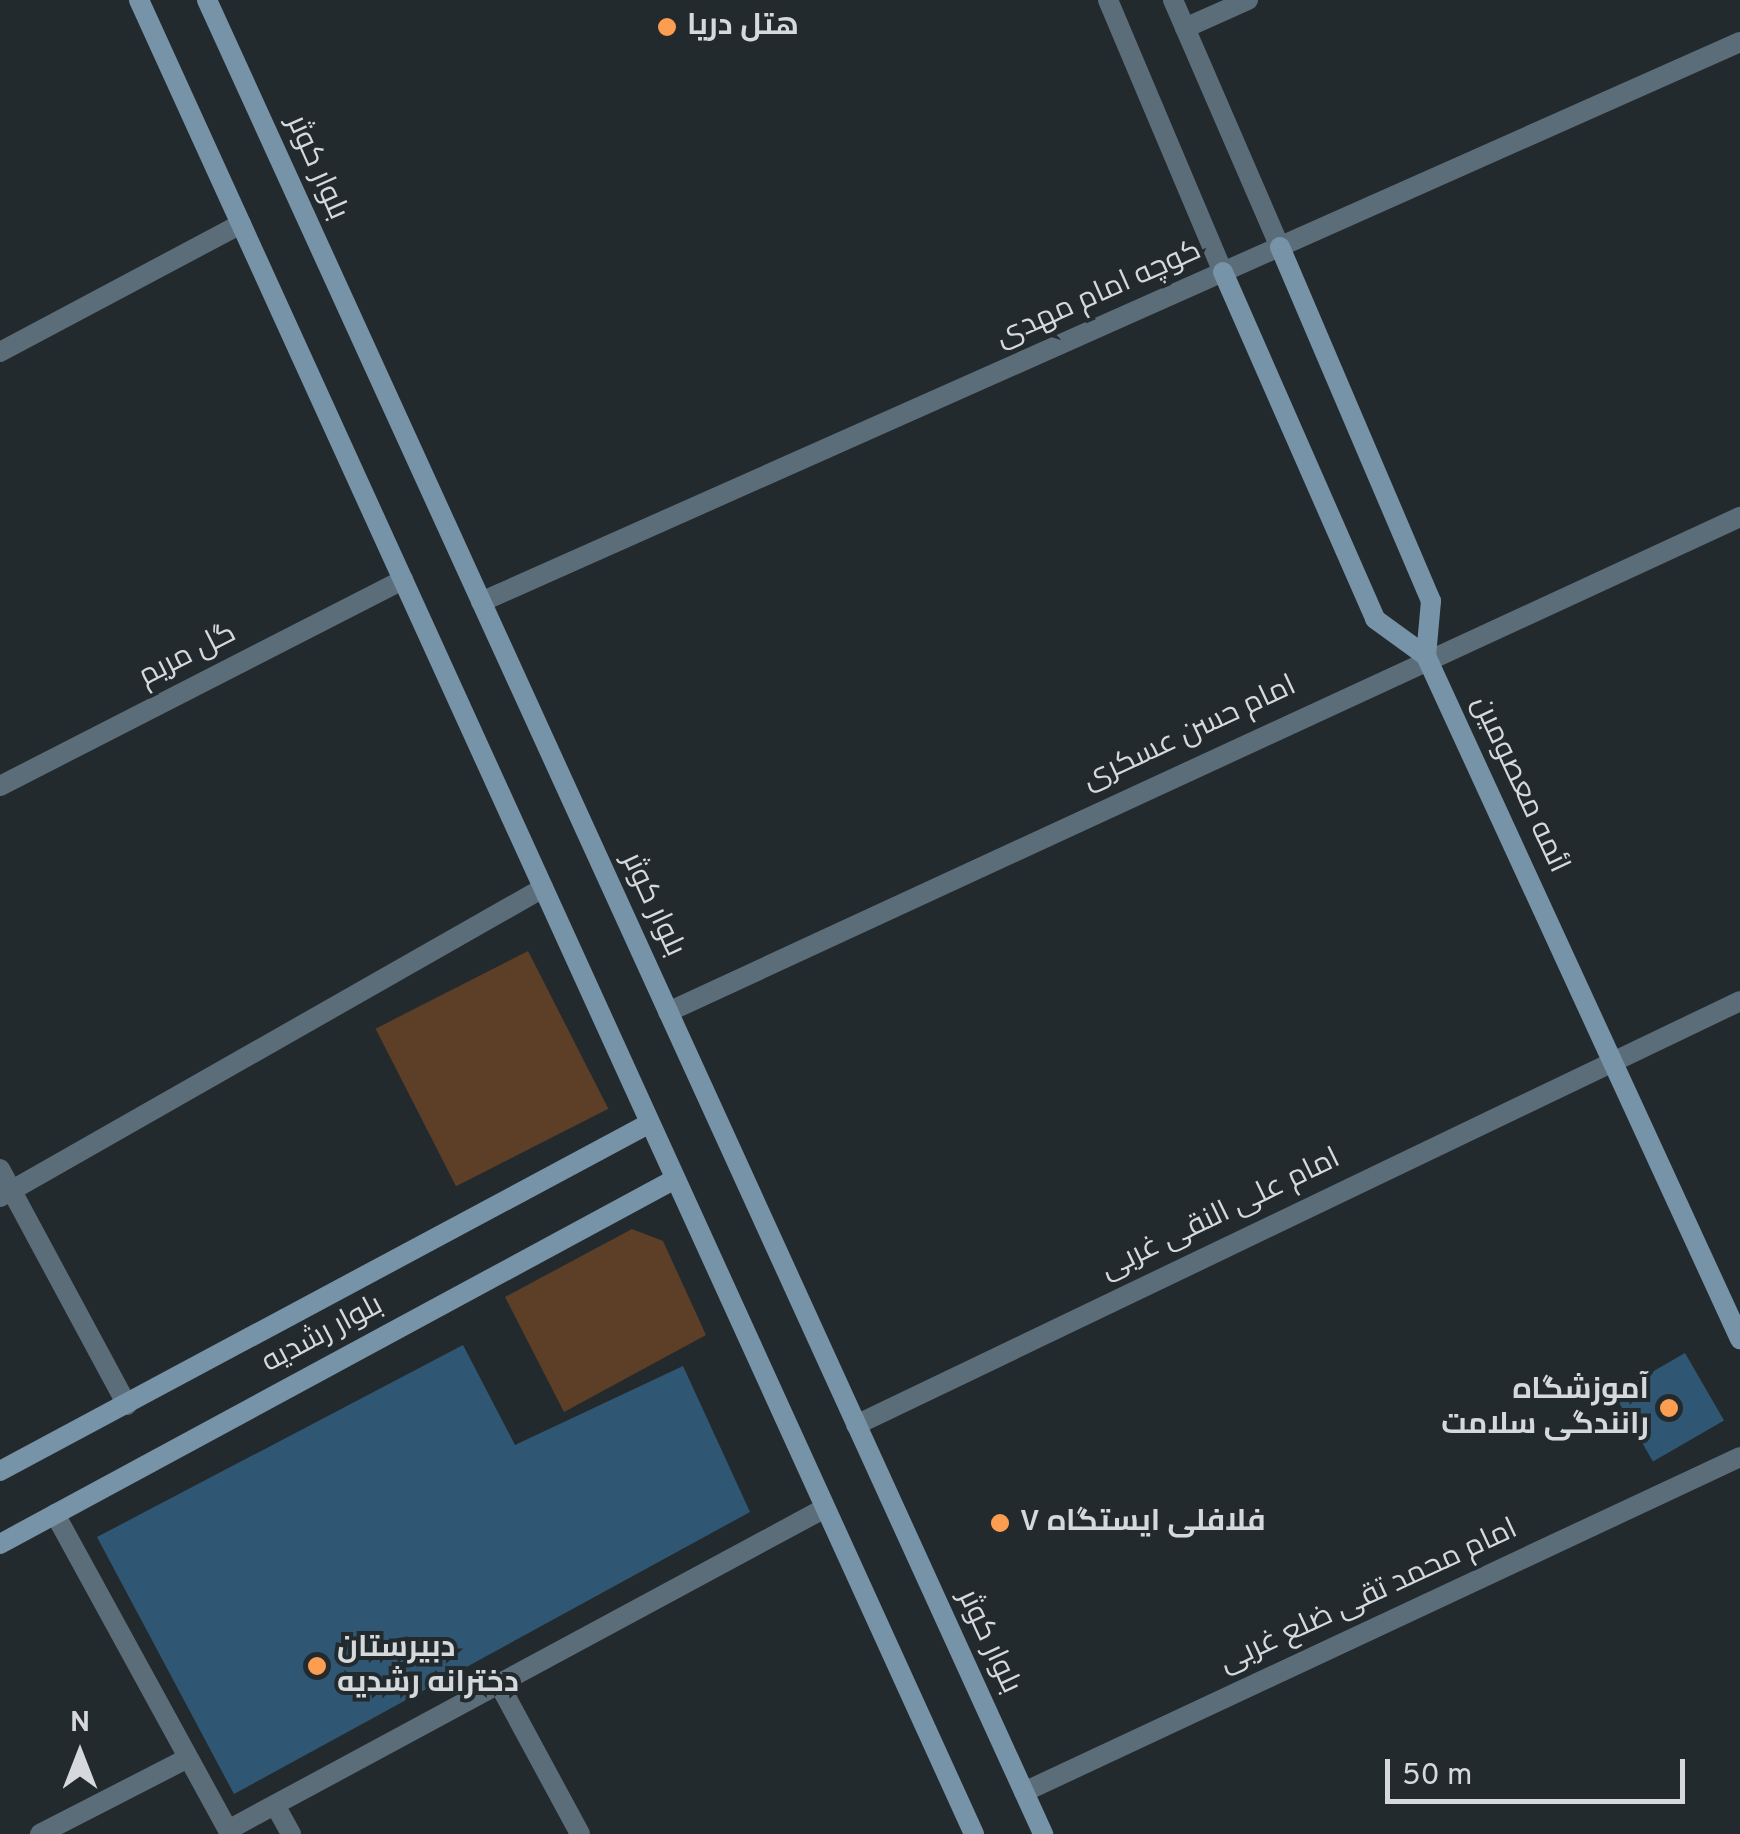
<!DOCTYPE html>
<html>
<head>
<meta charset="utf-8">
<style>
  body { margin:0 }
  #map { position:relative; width:1740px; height:1834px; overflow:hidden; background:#232a2e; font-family:Overpass,Cairo,sans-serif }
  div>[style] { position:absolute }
  .green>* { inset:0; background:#5d3f27; transform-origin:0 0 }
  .building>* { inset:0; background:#2f5773; transform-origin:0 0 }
  .street>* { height:20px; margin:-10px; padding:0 10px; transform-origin:10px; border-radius:10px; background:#5c6d7a }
  .secondary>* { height:20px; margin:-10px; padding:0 10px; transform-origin:10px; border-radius:10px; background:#7793a8 }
  .dots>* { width:28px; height:28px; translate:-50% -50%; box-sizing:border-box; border:5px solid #232a2e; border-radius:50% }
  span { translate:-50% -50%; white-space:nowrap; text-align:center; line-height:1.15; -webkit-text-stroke:8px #232a2e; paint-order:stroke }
  .poi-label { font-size:30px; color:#d5d9dc; font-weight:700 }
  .left { translate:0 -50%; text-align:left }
  .right { translate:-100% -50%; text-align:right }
  .street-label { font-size:30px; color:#d5d9dc }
  .north { position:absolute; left:30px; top:1704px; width:100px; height:100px; -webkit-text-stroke:8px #232a2e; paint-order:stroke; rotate:0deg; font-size:28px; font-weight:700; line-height:40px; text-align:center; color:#d5d9dc }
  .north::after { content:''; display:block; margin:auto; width:35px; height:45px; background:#d5d9dc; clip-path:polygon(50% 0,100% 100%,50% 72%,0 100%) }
  .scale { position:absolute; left:1385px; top:1759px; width:300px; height:45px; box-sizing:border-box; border:5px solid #d5d9dc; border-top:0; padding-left:12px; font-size:30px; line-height:35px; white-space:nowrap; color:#d5d9dc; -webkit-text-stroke:8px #232a2e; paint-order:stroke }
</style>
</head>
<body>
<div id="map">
  <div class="green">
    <div style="left:528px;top:951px;width:177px;height:171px;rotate:63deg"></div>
    <div style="clip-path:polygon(632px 1229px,663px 1241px,706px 1335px,564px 1412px,505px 1297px)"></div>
  </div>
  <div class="building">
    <div style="clip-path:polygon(463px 1345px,515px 1445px,683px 1366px,750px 1512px,234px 1794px,97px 1537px)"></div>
    <div style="left:1685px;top:1353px;width:78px;height:82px;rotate:60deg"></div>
  </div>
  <div class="street">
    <div style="left:1108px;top:0;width:295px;rotate:67.1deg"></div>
    <div style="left:1173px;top:0;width:269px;rotate:66.6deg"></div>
    <div style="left:1185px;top:28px;width:69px;rotate:-24deg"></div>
    <div style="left:0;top:352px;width:273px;rotate:-28deg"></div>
    <div style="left:481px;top:602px;width:1378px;rotate:-23.98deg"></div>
    <div style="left:0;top:786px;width:453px;rotate:-27.1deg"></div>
    <div style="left:668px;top:1012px;width:1181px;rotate:-24.79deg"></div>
    <div style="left:0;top:1169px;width:268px;rotate:61.7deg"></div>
    <div style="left:0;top:1197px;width:625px;rotate:-29.64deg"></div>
    <div style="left:856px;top:1425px;width:980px;rotate:-25.62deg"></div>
    <div style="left:55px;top:1514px;width:360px;rotate:61.3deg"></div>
    <div style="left:228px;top:1830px;width:678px;rotate:-28.34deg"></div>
    <div style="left:499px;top:1684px;width:170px;rotate:61.6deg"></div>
    <div style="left:1024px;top:1792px;width:790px;rotate:-25.07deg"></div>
    <div style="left:275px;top:1805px;width:33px;rotate:61deg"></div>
    <div style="left:40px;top:1834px;width:166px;rotate:-27.2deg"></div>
  </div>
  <div class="secondary">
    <div style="left:139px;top:0;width:2015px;rotate:65.52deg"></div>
    <div style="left:207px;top:0;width:2016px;rotate:65.49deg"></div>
    <div style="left:1280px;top:247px;width:385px;rotate:66.9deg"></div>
    <div style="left:1431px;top:601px;width:55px;rotate:95.2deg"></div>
    <div style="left:1426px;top:656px;width:752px;rotate:65.31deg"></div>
    <div style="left:1223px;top:272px;width:379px;rotate:66.3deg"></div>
    <div style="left:1375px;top:619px;width:63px;rotate:36deg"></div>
    <div style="left:0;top:1471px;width:737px;rotate:-28.16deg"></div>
    <div style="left:0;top:1544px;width:767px;rotate:-28.4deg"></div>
  </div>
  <div class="dots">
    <div style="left:667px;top:27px;background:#fb9e51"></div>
    <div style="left:1669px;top:1408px;background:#fb9e51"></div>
    <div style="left:1000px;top:1523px;background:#fb9e51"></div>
    <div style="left:317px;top:1666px;background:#fb9e51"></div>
  </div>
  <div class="poi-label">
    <span class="left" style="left:687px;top:27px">هتل دریا</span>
    <span class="right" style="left:1649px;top:1408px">آموزشگاه<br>رانندگی سلامت</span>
    <span class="left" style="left:1020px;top:1523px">فلافلی ایستگاه ۷</span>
    <span class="left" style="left:337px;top:1666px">دبیرستان<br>دخترانه رشدیه</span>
  </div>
  <div class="street-label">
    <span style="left:316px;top:168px;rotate:66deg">بلوار کوثر</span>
    <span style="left:1099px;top:295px;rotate:-24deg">کوچه امام مهدی</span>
    <span style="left:188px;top:656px;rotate:-27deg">گل مریم</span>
    <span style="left:1190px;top:734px;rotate:-25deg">امام حسن عسکری</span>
    <span style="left:1519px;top:785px;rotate:65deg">ائمه معصومین</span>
    <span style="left:652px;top:905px;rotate:65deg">بلوار کوثر</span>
    <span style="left:1221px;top:1215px;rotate:-26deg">امام علی النقی غربی</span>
    <span style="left:323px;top:1335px;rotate:-28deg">بلوار رشدیه</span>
    <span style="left:1369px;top:1597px;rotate:-25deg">امام محمد تقی ضلع غربی</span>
    <span style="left:988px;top:1642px;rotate:65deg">بلوار کوثر</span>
  </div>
  <div class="north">N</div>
  <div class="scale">50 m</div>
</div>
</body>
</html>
